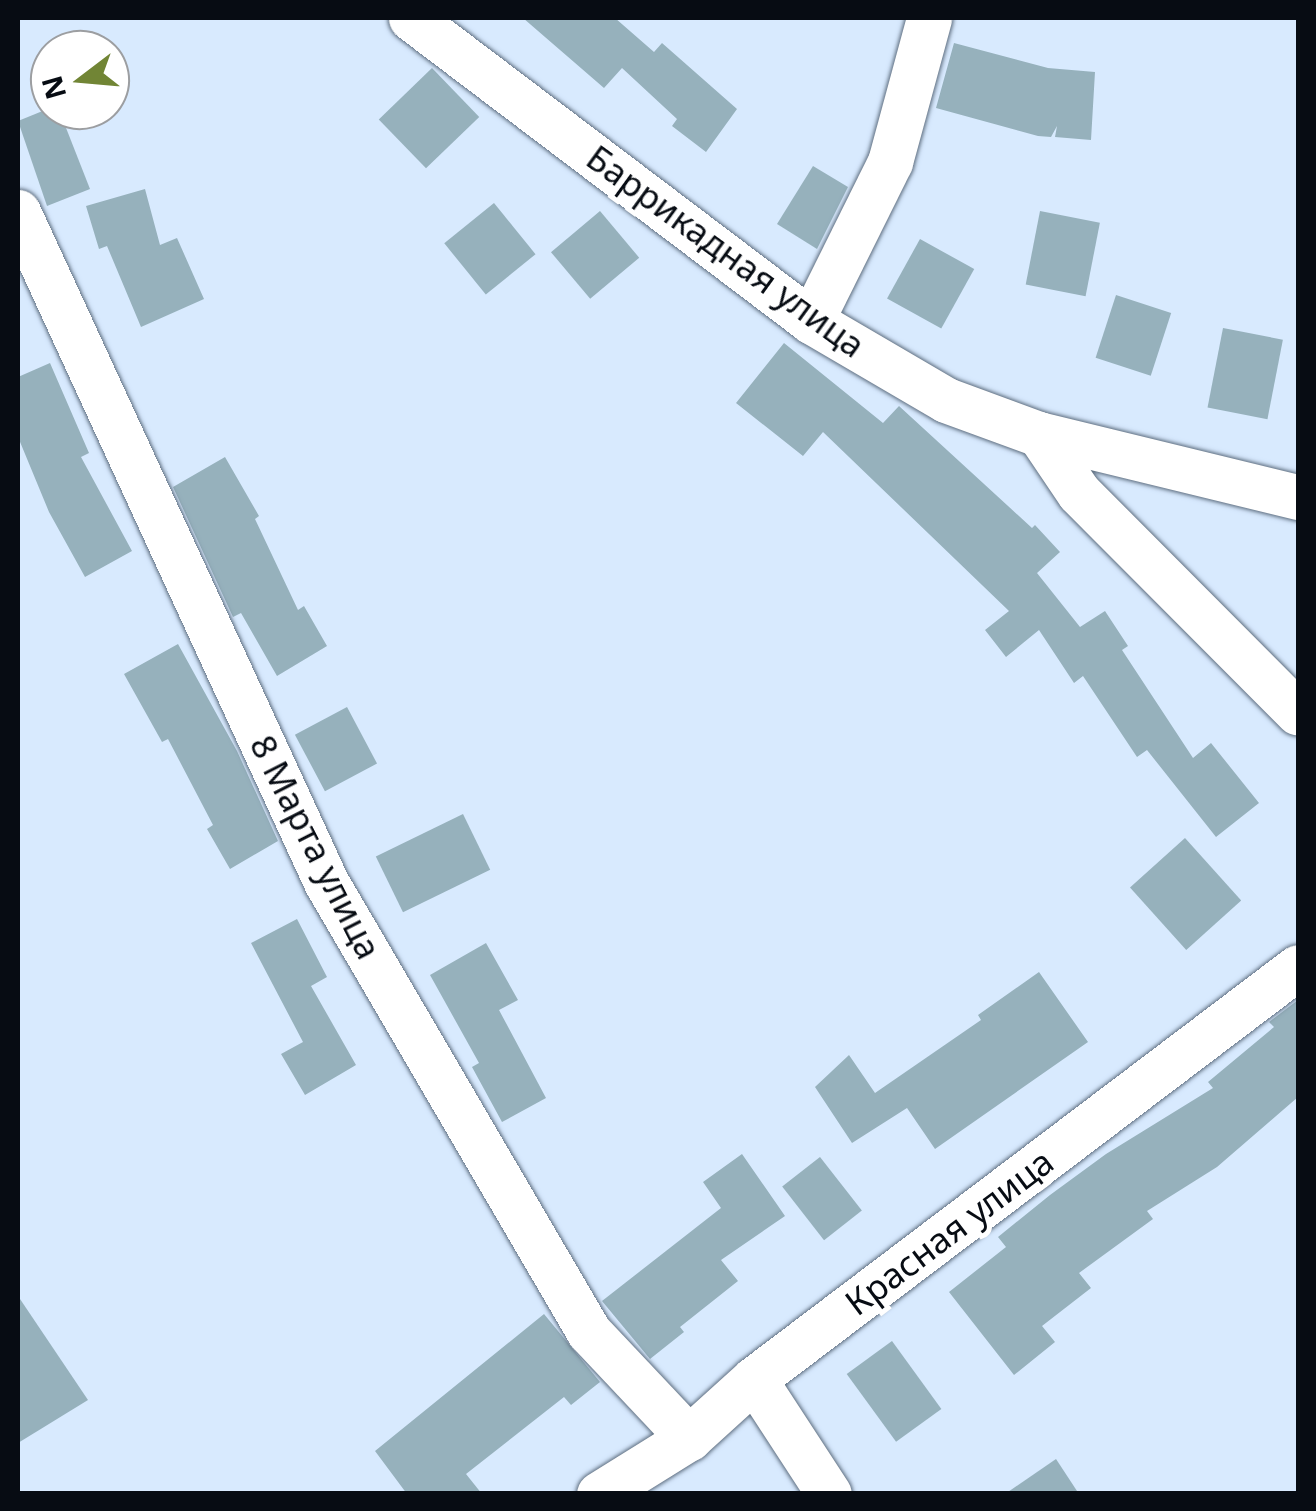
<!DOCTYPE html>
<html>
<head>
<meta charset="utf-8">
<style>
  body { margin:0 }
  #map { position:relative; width:1316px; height:1511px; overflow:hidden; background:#d8eafe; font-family:"Noto Sans",sans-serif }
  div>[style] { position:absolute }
  .building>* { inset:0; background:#96b1bc; transform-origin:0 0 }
  .roads { filter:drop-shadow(0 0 2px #5e6e80) drop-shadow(0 0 2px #5e6e80) }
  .street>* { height:45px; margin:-22.5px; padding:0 22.5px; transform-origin:22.5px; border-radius:22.5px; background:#fff }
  span { translate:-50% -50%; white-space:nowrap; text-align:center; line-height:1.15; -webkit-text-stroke:10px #fff; paint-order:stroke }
  .street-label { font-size:35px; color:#070c13 }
  .frame { position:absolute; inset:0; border:20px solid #070c13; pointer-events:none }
  .north { position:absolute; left:30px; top:30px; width:100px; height:100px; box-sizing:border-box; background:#fff; border:2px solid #9c9ea1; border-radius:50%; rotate:254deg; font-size:28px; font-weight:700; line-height:40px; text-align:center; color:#070c13 }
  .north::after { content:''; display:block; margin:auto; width:35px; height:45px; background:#718535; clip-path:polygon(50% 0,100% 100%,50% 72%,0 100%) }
</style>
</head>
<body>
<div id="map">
  <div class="building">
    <div style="clip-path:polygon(523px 18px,615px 18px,654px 52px,662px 43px,737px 109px,706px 152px,672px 126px,677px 119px,622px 68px,604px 88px)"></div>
    <div style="clip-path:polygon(954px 43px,1048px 68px,1095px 72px,1091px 140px,1055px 137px,1057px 126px,1051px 137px,1038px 136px,936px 108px)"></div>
    <div style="left:432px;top:68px;width:68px;height:74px;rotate:46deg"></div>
    <div style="clip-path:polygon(50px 108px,59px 110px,90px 189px,47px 206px,18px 121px)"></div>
    <div style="clip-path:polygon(813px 166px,848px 187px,817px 249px,777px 224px)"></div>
    <div style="clip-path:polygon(145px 189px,160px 245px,177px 238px,204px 299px,141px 327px,107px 246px,99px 249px,86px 206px)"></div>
    <div style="left:494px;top:203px;width:66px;height:64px;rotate:51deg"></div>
    <div style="left:600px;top:211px;width:61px;height:64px;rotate:50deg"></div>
    <div style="left:1040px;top:211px;width:61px;height:75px;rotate:11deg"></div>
    <div style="left:920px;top:239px;width:62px;height:68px;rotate:29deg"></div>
    <div style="left:1116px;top:295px;width:58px;height:66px;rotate:18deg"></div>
    <div style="left:1223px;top:328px;width:61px;height:81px;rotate:11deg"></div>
    <div style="clip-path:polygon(784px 343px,883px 423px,899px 406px,1032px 528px,1035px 525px,1060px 552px,1037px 573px,1080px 627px,1105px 611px,1128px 646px,1122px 650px,1193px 758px,1211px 743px,1259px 803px,1216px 837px,1147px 750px,1137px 757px,1083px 676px,1074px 683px,1039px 630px,1006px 657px,985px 630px,1009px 611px,823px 432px,803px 456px,736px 403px)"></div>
    <div style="clip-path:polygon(50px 363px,89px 453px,81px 457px,132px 551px,85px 577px,49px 512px,18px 437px,18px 377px)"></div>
    <div style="clip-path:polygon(225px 457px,259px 516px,255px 519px,298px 610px,304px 606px,327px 646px,277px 676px,241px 613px,233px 617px,173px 487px)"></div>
    <div style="clip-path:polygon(178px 644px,237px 751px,278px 841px,230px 869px,207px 829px,213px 825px,168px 739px,162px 742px,124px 674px)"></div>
    <div style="left:347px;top:707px;width:64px;height:59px;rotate:62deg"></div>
    <div style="left:463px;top:814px;width:62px;height:97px;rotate:64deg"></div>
    <div style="left:1185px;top:838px;width:84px;height:74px;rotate:48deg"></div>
    <div style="clip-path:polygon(297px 919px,327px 977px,311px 986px,356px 1065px,305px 1095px,281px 1054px,303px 1042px,251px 943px)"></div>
    <div style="clip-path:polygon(486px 943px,518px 1000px,499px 1010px,546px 1098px,502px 1122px,472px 1067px,479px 1063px,430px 975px)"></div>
    <div style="clip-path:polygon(1039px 972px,1088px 1042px,935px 1149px,907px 1108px,852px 1143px,815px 1087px,849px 1055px,875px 1093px,981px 1020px,978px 1015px)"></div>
    <div style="clip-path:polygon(1298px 1000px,1298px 1097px,1217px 1167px,1147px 1211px,1153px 1219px,1079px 1273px,1091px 1288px,1042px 1326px,1055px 1342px,1014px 1375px,949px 1292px,1006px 1247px,998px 1237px,1050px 1195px,1106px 1154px,1213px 1088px,1208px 1082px,1274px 1027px,1269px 1022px)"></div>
    <div style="clip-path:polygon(742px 1154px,785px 1216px,721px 1260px,738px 1281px,680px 1327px,684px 1332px,650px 1359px,602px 1301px,721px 1208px,703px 1182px)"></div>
    <div style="left:820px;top:1157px;width:68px;height:48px;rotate:52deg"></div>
    <div style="clip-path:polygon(18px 1296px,88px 1400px,18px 1443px)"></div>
    <div style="clip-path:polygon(544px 1314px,600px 1382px,571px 1405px,564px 1397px,466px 1474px,482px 1494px,407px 1494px,375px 1451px)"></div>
    <div style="left:892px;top:1341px;width:84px;height:56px;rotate:54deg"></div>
    <div style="clip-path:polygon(1056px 1459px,1079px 1494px,1005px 1494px)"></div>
  </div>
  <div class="roads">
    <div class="street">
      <div style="left:411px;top:18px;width:502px;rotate:37.14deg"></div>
      <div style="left:811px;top:321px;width:156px;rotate:30.3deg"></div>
      <div style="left:946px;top:400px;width:99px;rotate:20.1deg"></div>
      <div style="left:1039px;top:434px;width:267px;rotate:13.7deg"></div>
      <div style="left:18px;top:212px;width:737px;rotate:65.31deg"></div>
      <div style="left:326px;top:882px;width:521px;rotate:59.7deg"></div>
      <div style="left:589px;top:1332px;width:146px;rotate:46.7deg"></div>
      <div style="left:811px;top:321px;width:178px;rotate:-63.6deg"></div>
      <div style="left:890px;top:162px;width:149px;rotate:-74.8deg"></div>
      <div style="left:1039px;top:434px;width:71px;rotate:55.9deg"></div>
      <div style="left:1079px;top:493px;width:310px;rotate:45.1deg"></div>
      <div style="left:754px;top:1379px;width:137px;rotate:56.9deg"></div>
      <div style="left:599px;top:1494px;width:106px;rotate:-31.9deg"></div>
      <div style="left:689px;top:1438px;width:88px;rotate:-42.2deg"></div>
      <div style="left:754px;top:1379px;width:682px;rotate:-37.14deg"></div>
    </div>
  </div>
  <div class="street-label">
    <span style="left:726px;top:251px;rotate:36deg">Баррикадная улица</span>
    <span style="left:316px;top:847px;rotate:63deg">8 Марта улица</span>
    <span style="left:949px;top:1232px;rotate:-37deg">Красная улица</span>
  </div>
  <div class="frame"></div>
  <div class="north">N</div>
</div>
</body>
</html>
